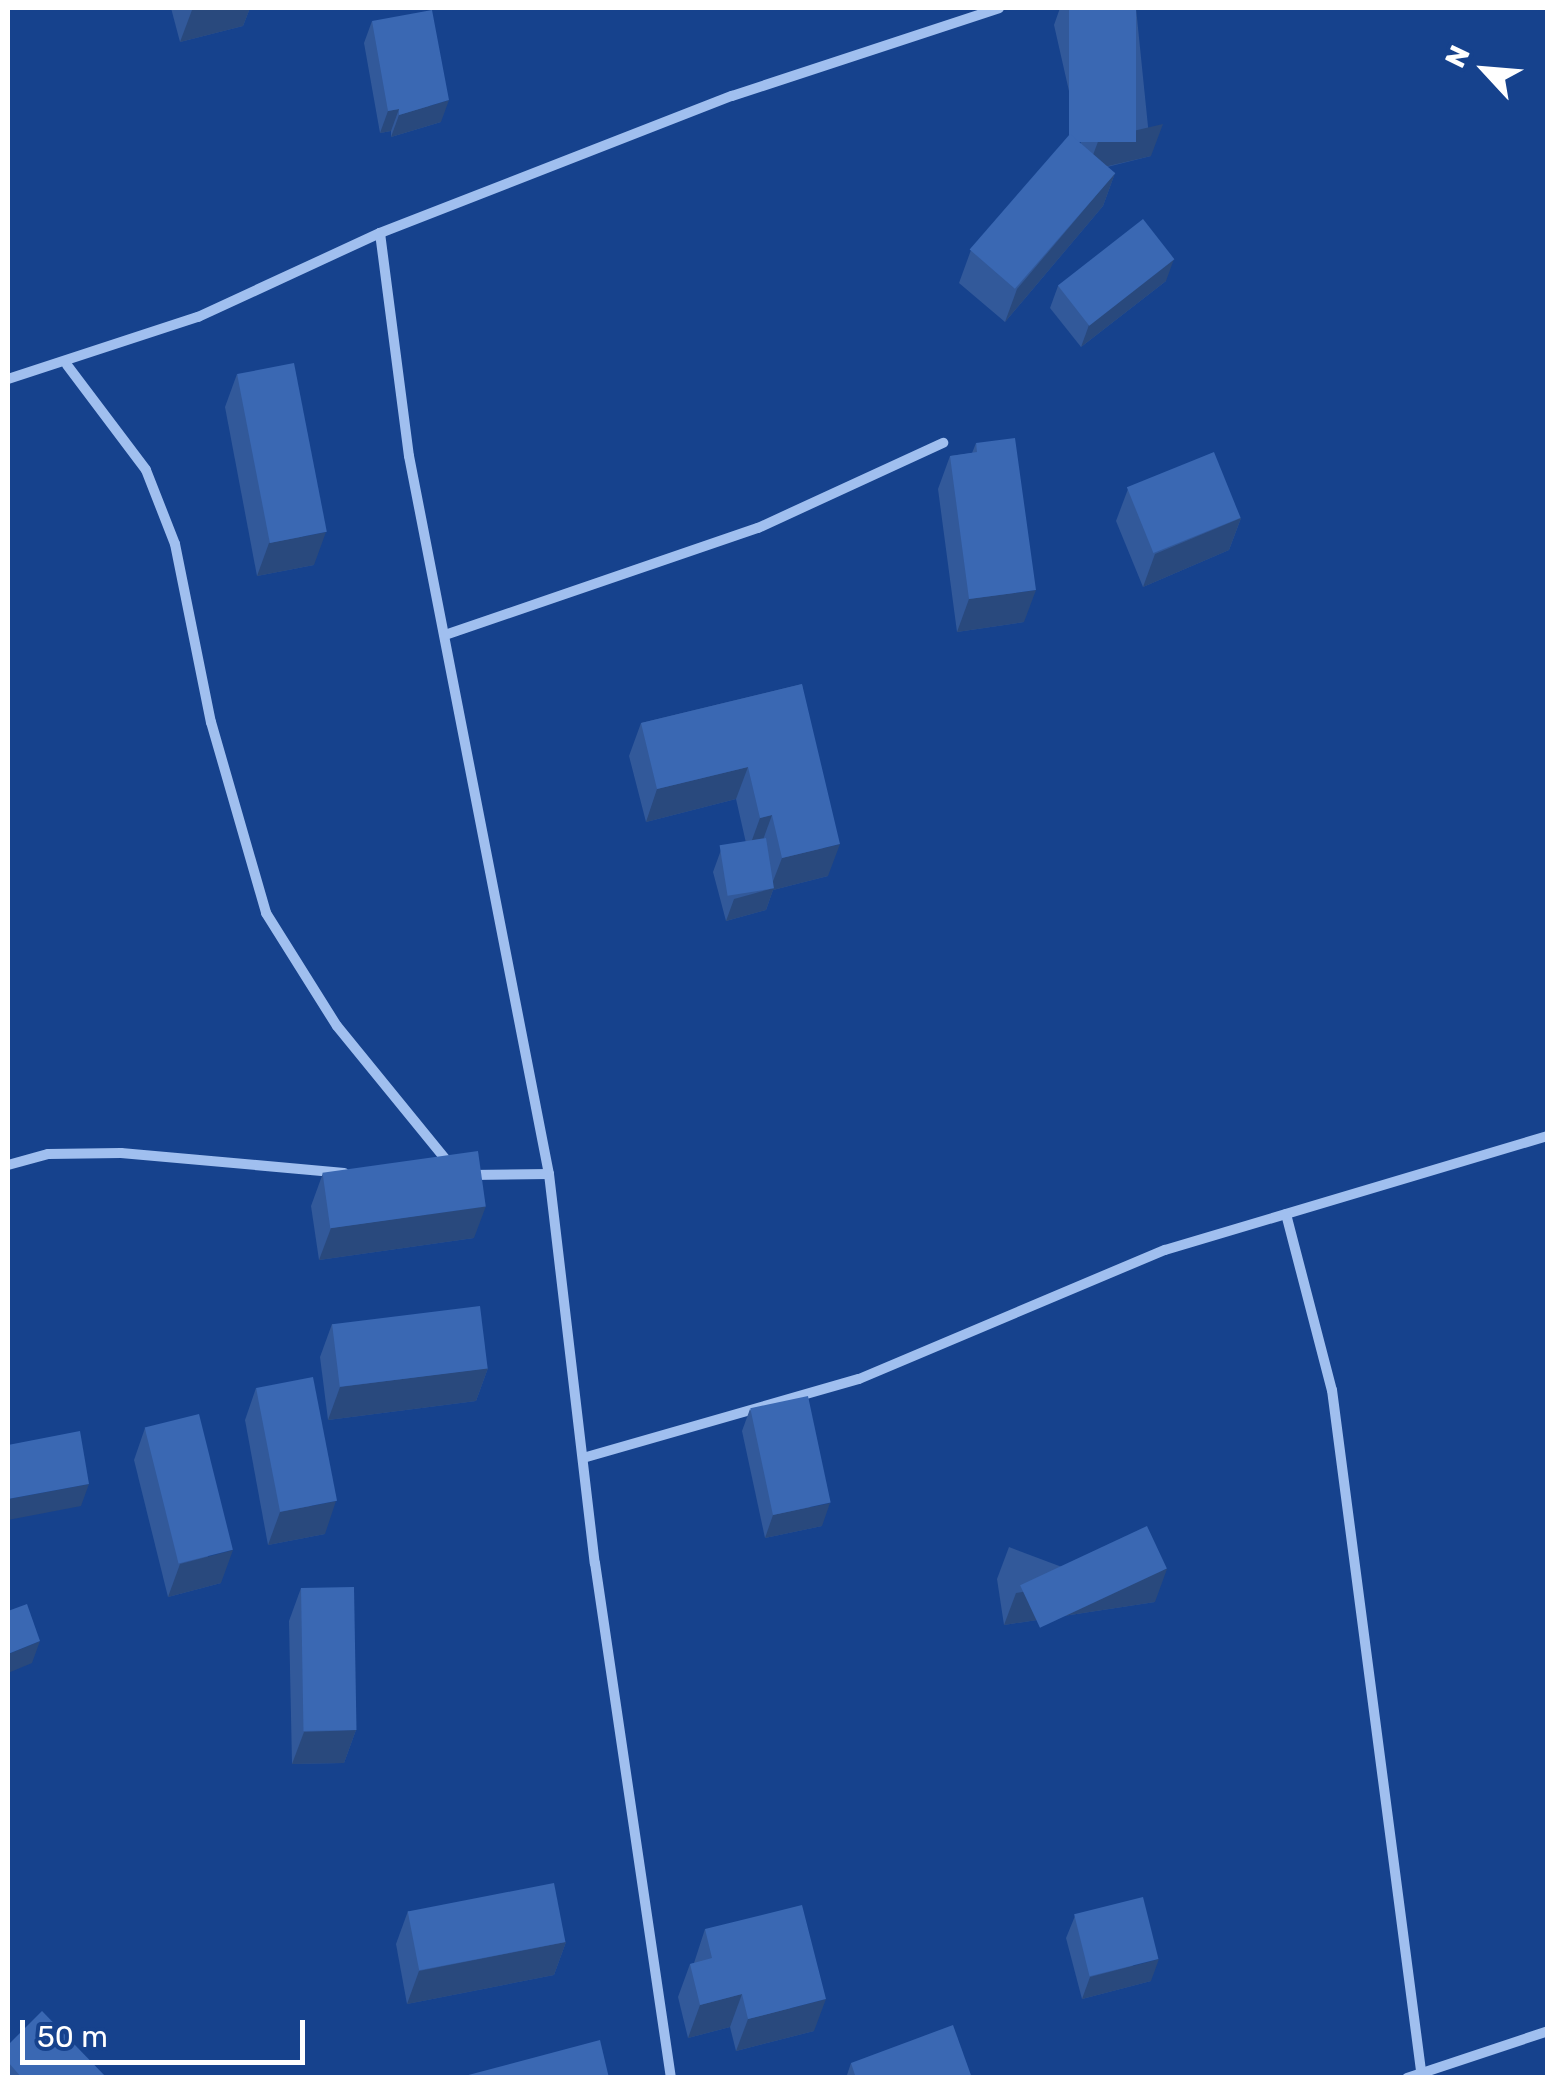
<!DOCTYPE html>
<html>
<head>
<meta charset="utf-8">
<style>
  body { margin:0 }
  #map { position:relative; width:1555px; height:2085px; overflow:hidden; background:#16428d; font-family:Rubik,sans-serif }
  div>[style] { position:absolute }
  .minor>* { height:10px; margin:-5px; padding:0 5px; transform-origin:5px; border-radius:5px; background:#a0bfef }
  .wall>* { inset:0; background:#32599a }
  .shaded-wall>* { inset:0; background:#29497d }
  .building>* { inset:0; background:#3a68b3; transform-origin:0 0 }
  span { translate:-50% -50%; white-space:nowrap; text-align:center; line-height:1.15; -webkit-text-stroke:8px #16428d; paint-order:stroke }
  .frame { position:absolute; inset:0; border:10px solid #fff; pointer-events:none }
  .north { position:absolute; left:1435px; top:20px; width:100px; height:100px; -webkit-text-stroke:8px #16428d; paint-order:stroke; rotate:296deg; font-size:28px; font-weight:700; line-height:40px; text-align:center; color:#fff }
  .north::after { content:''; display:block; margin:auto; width:35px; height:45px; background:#fff; clip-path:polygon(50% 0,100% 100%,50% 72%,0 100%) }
  .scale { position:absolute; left:20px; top:2020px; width:285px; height:45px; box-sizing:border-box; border:5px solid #fff; border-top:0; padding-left:12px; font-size:30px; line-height:35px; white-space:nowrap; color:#fff; -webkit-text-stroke:8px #16428d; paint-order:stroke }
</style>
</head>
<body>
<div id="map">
  <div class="minor">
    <div style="left:380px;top:233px;width:225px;rotate:82.6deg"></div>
    <div style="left:409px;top:456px;width:732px;rotate:78.97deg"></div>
    <div style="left:549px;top:1174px;width:392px;rotate:83.3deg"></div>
    <div style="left:595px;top:1563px;width:521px;rotate:81.61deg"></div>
    <div style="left:67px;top:365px;width:131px;rotate:53deg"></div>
    <div style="left:146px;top:470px;width:79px;rotate:68.6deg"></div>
    <div style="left:175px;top:544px;width:182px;rotate:78.6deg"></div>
    <div style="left:211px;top:722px;width:199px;rotate:73.9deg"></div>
    <div style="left:266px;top:913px;width:133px;rotate:57.9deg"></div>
    <div style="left:337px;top:1026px;width:182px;rotate:50.8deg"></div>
    <div style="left:8px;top:379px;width:200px;rotate:-18.1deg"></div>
    <div style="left:198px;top:317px;width:200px;rotate:-24.8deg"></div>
    <div style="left:380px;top:233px;width:378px;rotate:-21.3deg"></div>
    <div style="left:732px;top:96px;width:281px;rotate:-18.2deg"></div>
    <div style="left:445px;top:635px;width:331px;rotate:-18.9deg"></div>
    <div style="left:758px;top:528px;width:204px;rotate:-24.7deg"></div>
    <div style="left:8px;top:1165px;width:41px;rotate:-15.4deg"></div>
    <div style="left:48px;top:1154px;width:73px;rotate:-0.8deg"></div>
    <div style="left:121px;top:1153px;width:224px;rotate:5.1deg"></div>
    <div style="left:471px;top:1175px;width:78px;rotate:-0.7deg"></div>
    <div style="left:1286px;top:1214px;width:182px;rotate:75.4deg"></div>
    <div style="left:1332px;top:1390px;width:694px;rotate:82.55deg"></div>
    <div style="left:583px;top:1458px;width:287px;rotate:-16deg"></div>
    <div style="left:859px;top:1379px;width:332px;rotate:-22.9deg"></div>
    <div style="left:1165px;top:1250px;width:400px;rotate:-16.6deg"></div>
    <div style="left:1407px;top:2078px;width:149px;rotate:-18.4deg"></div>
  </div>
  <div class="wall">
    <div style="clip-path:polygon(171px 8px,250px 8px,243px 26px,180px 42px)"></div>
    <div style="clip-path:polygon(1060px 8px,1136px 8px,1151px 156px,1107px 167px,1115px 173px,1103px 206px,1005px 322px,959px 283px,971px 250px,1081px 144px,1054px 25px)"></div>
    <div style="clip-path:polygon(372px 21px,441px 122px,391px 137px,391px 131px,380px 133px,364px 43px)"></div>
    <div style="clip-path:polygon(1166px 281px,1081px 347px,1050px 308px,1058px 286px)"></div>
    <div style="clip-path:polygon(237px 374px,314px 565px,257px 576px,225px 407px)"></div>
    <div style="clip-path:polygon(976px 443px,1024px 622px,957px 632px,938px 489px,950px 456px,972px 453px)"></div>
    <div style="clip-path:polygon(1128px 489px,1241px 518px,1229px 550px,1143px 587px,1116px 521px)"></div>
    <div style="clip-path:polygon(802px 684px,828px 876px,773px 890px,766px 910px,726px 921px,713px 872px,721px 850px,746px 843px,736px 799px,646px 822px,629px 756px,641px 723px)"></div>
    <div style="clip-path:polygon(323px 1173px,474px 1238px,319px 1260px,311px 1206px)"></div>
    <div style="clip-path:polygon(332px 1324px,488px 1368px,476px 1401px,328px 1420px,320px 1357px)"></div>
    <div style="clip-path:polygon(256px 1388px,325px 1534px,268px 1545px,245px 1420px)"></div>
    <div style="clip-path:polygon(750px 1409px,822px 1526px,765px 1538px,742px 1431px)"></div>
    <div style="clip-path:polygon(145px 1428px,221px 1583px,168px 1597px,134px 1460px)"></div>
    <div style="clip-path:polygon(1009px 1547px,1155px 1602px,1004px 1625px,997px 1579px)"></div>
    <div style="clip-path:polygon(301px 1588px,356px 1730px,344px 1763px,292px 1764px,289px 1621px)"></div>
    <div style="clip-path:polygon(408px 1911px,566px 1942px,554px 1975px,407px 2004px,396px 1944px)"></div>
    <div style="clip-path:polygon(1075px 1916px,1151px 1981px,1082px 1999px,1066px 1938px)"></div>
    <div style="clip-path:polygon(705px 1929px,814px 2031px,736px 2051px,730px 2027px,688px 2038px,678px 1997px,690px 1964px,694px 1963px)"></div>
    <div style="clip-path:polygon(8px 2045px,107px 2078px,8px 2078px)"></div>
    <div style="clip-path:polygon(851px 2063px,972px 2078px,846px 2078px)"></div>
  </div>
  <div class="shaded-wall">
    <div style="clip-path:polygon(200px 8px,250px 8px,243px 26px,180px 42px,192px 10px)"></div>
    <div style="clip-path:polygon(449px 100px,441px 122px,391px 137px,399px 115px)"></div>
    <div style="clip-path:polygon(399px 109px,391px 131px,380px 133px,388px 111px)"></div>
    <div style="clip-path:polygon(1163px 124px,1151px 156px,1087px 171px,1099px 139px)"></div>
    <div style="clip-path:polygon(1115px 173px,1103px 206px,1005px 322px,1017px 289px)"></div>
    <div style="clip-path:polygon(1174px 259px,1166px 281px,1081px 347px,1089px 325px)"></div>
    <div style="clip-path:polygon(1241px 518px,1229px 550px,1143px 587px,1155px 554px)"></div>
    <div style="clip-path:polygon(326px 532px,314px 565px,257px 576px,269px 543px)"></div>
    <div style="clip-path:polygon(1036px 590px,1024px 622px,957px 632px,969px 599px)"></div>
    <div style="clip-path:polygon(748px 767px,736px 799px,646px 822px,657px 789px)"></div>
    <div style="clip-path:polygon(772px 815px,760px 848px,748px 851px,760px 818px)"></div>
    <div style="clip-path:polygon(840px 844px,828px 876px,773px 890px,766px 910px,726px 921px,734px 899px,770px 889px,782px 858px)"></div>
    <div style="clip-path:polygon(486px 1206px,474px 1238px,319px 1260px,331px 1228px)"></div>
    <div style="clip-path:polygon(488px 1368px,476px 1401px,328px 1420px,340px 1387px)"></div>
    <div style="clip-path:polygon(89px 1484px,81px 1506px,8px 1520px,8px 1499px)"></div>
    <div style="clip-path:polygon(336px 1501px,325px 1534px,268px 1545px,280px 1512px)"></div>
    <div style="clip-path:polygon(830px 1503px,822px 1526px,765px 1538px,773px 1515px)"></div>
    <div style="clip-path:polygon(233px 1550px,221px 1583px,168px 1597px,180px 1564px)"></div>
    <div style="clip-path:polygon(1167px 1569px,1155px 1602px,1004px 1625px,1016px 1593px)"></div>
    <div style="clip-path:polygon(40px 1641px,32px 1663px,8px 1673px,8px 1654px)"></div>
    <div style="clip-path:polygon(356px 1730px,344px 1763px,292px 1764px,304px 1732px)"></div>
    <div style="clip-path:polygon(566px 1942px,554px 1975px,407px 2004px,419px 1971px)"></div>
    <div style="clip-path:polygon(1159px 1959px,1151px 1981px,1082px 1999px,1090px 1977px)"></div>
    <div style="clip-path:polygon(742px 1994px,730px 2027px,688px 2038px,700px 2005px)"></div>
    <div style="clip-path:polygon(826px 1999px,814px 2031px,736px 2051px,748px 2019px)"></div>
  </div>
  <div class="building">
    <div style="left:1069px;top:8px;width:67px;height:134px"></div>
    <div style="clip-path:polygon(432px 10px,449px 100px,399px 115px,399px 109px,388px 111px,372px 21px)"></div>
    <div style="left:1070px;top:134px;width:60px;height:153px;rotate:41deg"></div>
    <div style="left:1143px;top:219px;width:51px;height:108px;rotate:52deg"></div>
    <div style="left:294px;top:363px;width:172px;height:58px;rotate:79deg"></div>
    <div style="clip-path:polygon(1015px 438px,1036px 590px,969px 599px,950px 456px,977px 452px,976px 443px)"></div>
    <div style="left:1214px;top:452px;width:71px;height:94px;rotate:68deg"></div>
    <div style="clip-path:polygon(802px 684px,840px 844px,782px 858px,772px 815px,760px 818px,748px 767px,657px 789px,641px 723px)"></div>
    <div style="left:766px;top:838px;width:51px;height:47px;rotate:81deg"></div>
    <div style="left:478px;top:1151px;width:56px;height:157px;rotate:82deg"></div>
    <div style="left:480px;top:1306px;width:63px;height:149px;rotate:83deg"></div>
    <div style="left:313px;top:1377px;width:126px;height:58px;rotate:79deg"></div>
    <div style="left:808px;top:1396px;width:109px;height:59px;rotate:78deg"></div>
    <div style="left:199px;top:1414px;width:140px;height:56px;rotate:76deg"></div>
    <div style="clip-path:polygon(80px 1431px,89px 1484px,8px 1499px,8px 1445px)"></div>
    <div style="left:1147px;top:1526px;width:47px;height:140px;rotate:65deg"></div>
    <div style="left:354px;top:1587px;width:143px;height:53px;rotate:89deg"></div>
    <div style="clip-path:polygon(27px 1604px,40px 1641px,8px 1654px,8px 1611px)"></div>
    <div style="left:554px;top:1883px;width:60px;height:149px;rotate:79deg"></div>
    <div style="left:1143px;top:1897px;width:64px;height:71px;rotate:76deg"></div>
    <div style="clip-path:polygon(802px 1905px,826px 1999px,748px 2019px,742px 1994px,700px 2005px,690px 1964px,712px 1958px,705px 1929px)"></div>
    <div style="clip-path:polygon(42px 2011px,107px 2078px,22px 2078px,8px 2062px,8px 2045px)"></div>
    <div style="clip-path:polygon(953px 2025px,972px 2078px,856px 2078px,851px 2063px)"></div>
    <div style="clip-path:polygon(600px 2040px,609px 2078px,457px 2078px)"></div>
  </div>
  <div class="frame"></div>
  <div class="north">N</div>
  <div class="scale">50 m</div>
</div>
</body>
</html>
